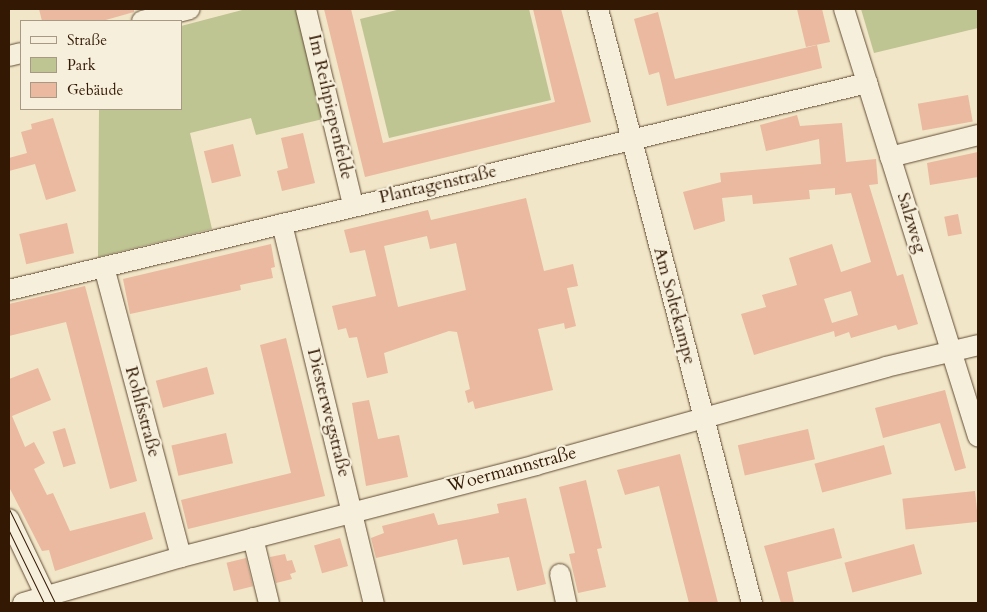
<!DOCTYPE html>
<html>
<head>
<meta charset="utf-8">
<style>
  body { margin:0 }
  #map { position:relative; width:987px; height:612px; overflow:hidden; background:#f1e6c7; font-family:Cardo,serif }
  div>[style] { position:absolute }
  .green>* { inset:0; background:#bec492 }
  .building>* { inset:0; background:#eab99f; transform-origin:0 0 }
  .roads { filter:drop-shadow(0 0 1px #624c35) drop-shadow(0 0 1px #624c35) }
  .minor>* { height:20px; margin:-10px; padding:0 10px; transform-origin:10px; border-radius:10px; background:#f6efdb }
  .tram>* { height:1px; margin:-0.5px; padding:0 0.5px; transform-origin:0.5px; border-radius:0.5px; background:#331904 }
  span { translate:-50% -50%; white-space:nowrap; text-align:center; line-height:1.15; -webkit-text-stroke:4.5px #f6efdb; paint-order:stroke }
  .street-label { font-size:18px; color:#331904 }
  .frame { position:absolute; inset:0; border:10px solid #331904; pointer-events:none }
  .legend { position:absolute; left:20px; top:20px; width:162px; height:90px; box-sizing:border-box; background:#f6efdb; border:1px solid #a89985; margin:0; padding:6px 9px; list-style:none; font-size:15px; color:#331904 }
  .legend li { display:flex; align-items:center; gap:10px; height:25px }
  .legend b { width:25px; border:1px solid #a89985 }
</style>
</head>
<body>
<div id="map">
  <div class="green">
    <div style="clip-path:polygon(246px 9px,296px 9px,323px 119px,256px 135px,251px 118px,190px 133px,212px 229px,98px 257px,99px 109px,181px 109px,181px 26px)"></div>
    <div style="clip-path:polygon(401px 9px,529px 9px,551px 100px,389px 138px,360px 19px)"></div>
    <div style="clip-path:polygon(861px 9px,978px 9px,978px 28px,874px 53px)"></div>
  </div>
  <div class="building">
    <div style="clip-path:polygon(39px 9px,134px 9px,134px 12px,102px 21px,42px 21px)"></div>
    <div style="clip-path:polygon(324px 9px,351px 9px,383px 143px,555px 102px,533px 9px,561px 9px,591px 122px,365px 177px)"></div>
    <div style="clip-path:polygon(797px 9px,822px 9px,830px 42px,806px 47px)"></div>
    <div style="clip-path:polygon(658px 12px,675px 79px,817px 45px,822px 68px,667px 106px,659px 72px,649px 75px,634px 19px)"></div>
    <div style="left:968px;top:95px;width:27px;height:51px;rotate:80deg"></div>
    <div style="clip-path:polygon(evenodd,797px 115px,800px 126px,842px 123px,846px 162px,876px 159px,878px 184px,869px 185px,897px 276px,903px 274px,918px 324px,898px 330px,896px 325px,851px 338px,849px 332px,835px 337px,834px 331px,754px 355px,741px 314px,766px 307px,762px 295px,797px 285px,789px 258px,832px 244px,841px 272px,871px 262px,851px 193px,835px 195px,835px 188px,809px 190px,810px 199px,753px 204px,752px 195px,722px 198px,725px 221px,694px 230px,683px 192px,721px 182px,720px 173px,821px 164px,819px 139px,766px 151px,760px 125px,797px 115px,851px 291px,858px 315px,832px 323px,824px 299px,851px 291px)"></div>
    <div style="clip-path:polygon(53px 118px,76px 191px,46px 200px,35px 164px,9px 171px,9px 158px,27px 153px,21px 132px,32px 129px,31px 124px)"></div>
    <div style="clip-path:polygon(303px 133px,315px 183px,282px 191px,277px 171px,288px 168px,281px 138px)"></div>
    <div style="left:233px;top:144px;width:33px;height:30px;rotate:76deg"></div>
    <div style="clip-path:polygon(978px 152px,978px 177px,930px 185px,927px 163px)"></div>
    <div style="clip-path:polygon(evenodd,526px 198px,544px 271px,573px 264px,578px 286px,567px 288px,576px 326px,565px 329px,564px 323px,538px 329px,553px 390px,475px 409px,473px 401px,468px 403px,465px 391px,470px 389px,457px 332px,449px 331px,384px 353px,388px 373px,367px 378px,357px 337px,349px 338px,346px 328px,338px 330px,332px 306px,376px 296px,365px 250px,350px 253px,344px 230px,428px 210px,431px 220px,526px 198px,427px 236px,430px 249px,456px 243px,466px 290px,398px 307px,384px 246px,427px 236px)"></div>
    <div style="left:958px;top:214px;width:20px;height:14px;rotate:79deg"></div>
    <div style="left:67px;top:223px;width:31px;height:49px;rotate:77deg"></div>
    <div style="clip-path:polygon(271px 244px,275px 267px,271px 268px,273px 278px,240px 285px,241px 290px,130px 314px,123px 279px)"></div>
    <div style="clip-path:polygon(85px 286px,137px 481px,110px 489px,66px 322px,9px 336px,9px 304px)"></div>
    <div style="clip-path:polygon(286px 338px,325px 496px,188px 529px,181px 500px,291px 473px,260px 345px)"></div>
    <div style="left:207px;top:367px;width:28px;height:53px;rotate:75deg"></div>
    <div style="clip-path:polygon(38px 368px,51px 400px,12px 416px,25px 447px,34px 442px,45px 463px,34px 469px,47px 495px,53px 493px,70px 531px,145px 512px,153px 539px,55px 571px,49px 550px,42px 551px,9px 487px,9px 379px)"></div>
    <div style="clip-path:polygon(945px 390px,966px 468px,955px 471px,940px 423px,883px 438px,875px 408px)"></div>
    <div style="clip-path:polygon(369px 400px,378px 439px,399px 435px,408px 477px,366px 486px,352px 403px)"></div>
    <div style="left:65px;top:428px;width:37px;height:13px;rotate:73deg"></div>
    <div style="left:808px;top:429px;width:31px;height:72px;rotate:77deg"></div>
    <div style="left:226px;top:433px;width:31px;height:56px;rotate:77deg"></div>
    <div style="left:884px;top:445px;width:30px;height:72px;rotate:75deg"></div>
    <div style="clip-path:polygon(680px 454px,718px 603px,689px 603px,659px 486px,625px 495px,617px 470px)"></div>
    <div style="clip-path:polygon(586px 480px,602px 548px,597px 549px,606px 587px,578px 593px,569px 554px,575px 553px,559px 487px)"></div>
    <div style="left:975px;top:491px;width:31px;height:73px;rotate:84deg"></div>
    <div style="clip-path:polygon(526px 498px,546px 584px,517px 591px,509px 557px,463px 565px,457px 539px,376px 558px,371px 538px,384px 533px,382px 526px,434px 513px,438px 525px,471px 519px,499px 513px,497px 504px)"></div>
    <div style="clip-path:polygon(834px 528px,842px 558px,787px 572px,794px 603px,781px 603px,764px 546px)"></div>
    <div style="left:340px;top:538px;width:29px;height:27px;rotate:74deg"></div>
    <div style="left:914px;top:544px;width:31px;height:72px;rotate:75deg"></div>
    <div style="clip-path:polygon(285px 554px,287px 561px,292px 560px,296px 572px,290px 574px,292px 579px,276px 583px,270px 557px)"></div>
    <div style="left:246px;top:558px;width:29px;height:20px;rotate:76deg"></div>
  </div>
  <div class="roads">
    <div class="minor">
      <div style="left:306px;top:9px;width:202px;rotate:76.5deg"></div>
      <div style="left:598px;top:9px;width:614px;rotate:75.47deg"></div>
      <div style="left:844px;top:9px;width:448px;rotate:72.6deg"></div>
      <div style="left:142px;top:21px;width:49px;rotate:-14deg"></div>
      <div style="left:9px;top:56px;width:12px;rotate:-14deg"></div>
      <div style="left:890px;top:157px;width:91px;rotate:-14deg"></div>
      <div style="left:282px;top:224px;width:390px;rotate:76.4deg"></div>
      <div style="left:104px;top:267px;width:300px;rotate:75.1deg"></div>
      <div style="left:9px;top:290px;width:883px;rotate:-13.56deg"></div>
      <div style="left:9px;top:519px;width:93px;rotate:64.5deg"></div>
      <div style="left:253px;top:538px;width:67px;rotate:76.2deg"></div>
      <div style="left:560px;top:574px;width:30px;rotate:78deg"></div>
      <div style="left:23px;top:603px;width:165px;rotate:-16.2deg"></div>
      <div style="left:181px;top:557px;width:367px;rotate:-14.5deg"></div>
      <div style="left:536px;top:465px;width:363px;rotate:-15.6deg"></div>
      <div style="left:886px;top:367px;width:95px;rotate:-13.4deg"></div>
    </div>
  </div>
  <div class="tram">
    <div style="left:9px;top:509px;width:105px;rotate:63.9deg"></div>
    <div style="left:9px;top:531px;width:80px;rotate:64.1deg"></div>
  </div>
  <div class="street-label">
    <span style="left:330px;top:107px;rotate:77deg">Im Reihpiepenfelde</span>
    <span style="left:438px;top:185px;rotate:-13deg">Plantagenstraße</span>
    <span style="left:911px;top:223px;rotate:73deg">Salzweg</span>
    <span style="left:674px;top:306px;rotate:75deg">Am Soltekampe</span>
    <span style="left:142px;top:412px;rotate:75deg">Rohlfsstraße</span>
    <span style="left:328px;top:413px;rotate:76deg">Diesterwegstraße</span>
    <span style="left:512px;top:470px;rotate:-15deg">Woermannstraße</span>
  </div>
  <div class="frame"></div>
  <ul class="legend">
  <li><b style="height:6px;background:#f6efdb"></b>Straße</li>
  <li><b style="height:14px;background:#bec492"></b>Park</li>
  <li><b style="height:14px;background:#eab99f"></b>Gebäude</li>
  </ul>
</div>
</body>
</html>
